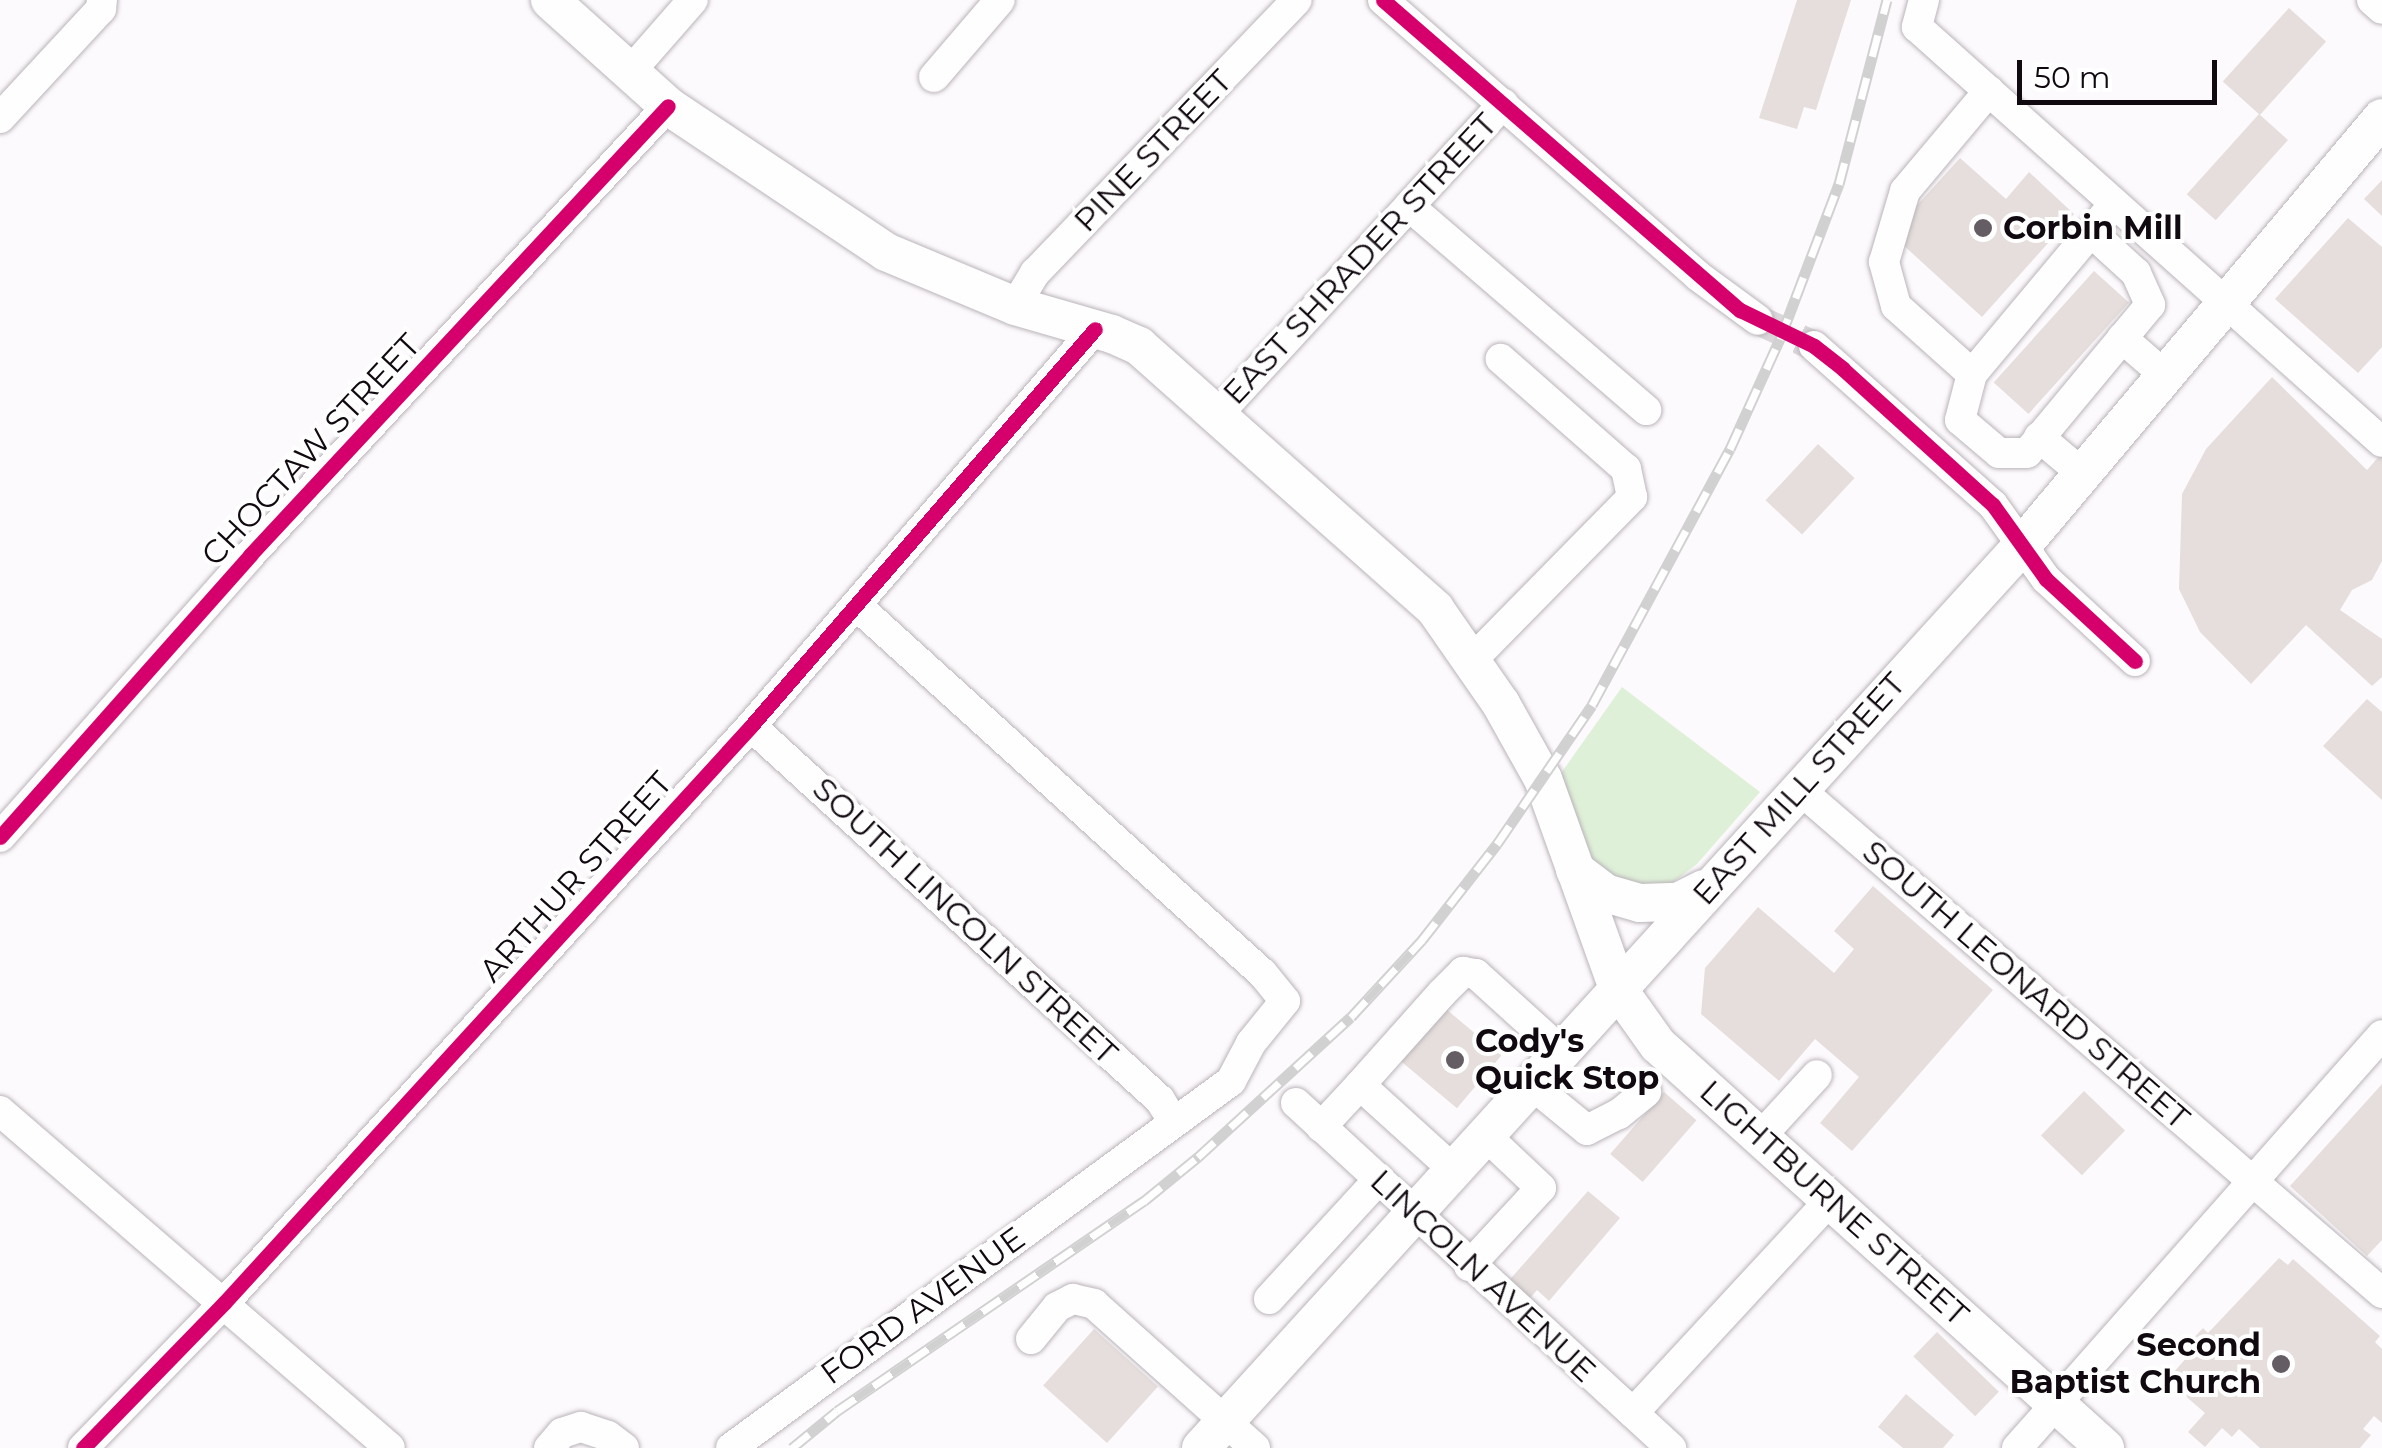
<!DOCTYPE html>
<html>
<head>
<meta charset="utf-8">
<style>
  body { margin:0 }
  #map { position:relative; width:2382px; height:1448px; overflow:hidden; background:#fdfafd; font-family:Montserrat,sans-serif }
  div>[style] { position:absolute }
  .green>* { inset:0; background:#dff0d8 }
  .building>* { inset:0; background:#e5dedc; transform-origin:0 0 }
  .minor-tunnel>* { height:30px; margin-top:-15px; transform-origin:0; background:repeating-linear-gradient(90deg,#dad6d9 0 30px,transparent 0 45px) }
  .roads { filter:drop-shadow(0 0 2px #b9b4b9) drop-shadow(0 0 2px #b9b4b9) }
  .minor>* { height:30px; margin:-15px; padding:0 15px; transform-origin:15px; border-radius:15px; background:#fffeff }
  .major>* { height:38px; margin:-19px; padding:0 19px; transform-origin:19px; border-radius:19px; background:#fffeff }
  .rail>* { height:11px; margin-top:-5.5px; transform-origin:0; background:repeating-linear-gradient(90deg,#fff 0 22px,#d2d1d2 0 44px); box-sizing:border-box; border-block:2px solid #d2d1d2 }
  .cycleway>* { height:15px; margin:-7.5px; padding:0 7.5px; transform-origin:7.5px; border-radius:7.5px; background:#d6006c }
  .dots>* { width:28px; height:28px; translate:-50% -50%; box-sizing:border-box; border:5px solid #fff; border-radius:50% }
  span { translate:-50% -50%; white-space:nowrap; text-align:center; line-height:1.15; -webkit-text-stroke:8px #fff; paint-order:stroke }
  .street-label { font-size:32px; color:#110910 }
  .poi-label { font-size:32px; color:#110910; font-weight:700 }
  .left { translate:0 -50%; text-align:left }
  .right { translate:-100% -50%; text-align:right }
  .scale { position:absolute; left:2017px; top:60px; width:200px; height:45px; box-sizing:border-box; border:5px solid #110910; border-top:0; padding-left:12px; font-size:30px; line-height:35px; white-space:nowrap; color:#110910; -webkit-text-stroke:8px #fff; paint-order:stroke }
</style>
</head>
<body>
<div id="map">
  <div class="green">
    <div style="clip-path:polygon(1622px 687px,1760px 792px,1697px 864px,1668px 886px,1638px 890px,1607px 877px,1586px 856px,1559px 776px)"></div>
  </div>
  <div class="building">
    <div style="clip-path:polygon(1797px 0,1851px 0,1816px 110px,1804px 107px,1797px 129px,1759px 118px)"></div>
    <div style="left:2289px;top:8px;width:50px;height:99px;rotate:42deg"></div>
    <div style="left:2259px;top:114px;width:39px;height:108px;rotate:42deg"></div>
    <div style="clip-path:polygon(1960px 158px,2006px 199px,2029px 172px,2074px 214px,1982px 317px,1901px 243px,1910px 213px)"></div>
    <div style="clip-path:polygon(2382px 180px,2382px 216px,2364px 199px)"></div>
    <div style="clip-path:polygon(2348px 218px,2382px 247px,2382px 347px,2358px 373px,2275px 299px)"></div>
    <div style="left:2094px;top:271px;width:47px;height:150px;rotate:42deg"></div>
    <div style="clip-path:polygon(2272px 377px,2367px 470px,2382px 453px,2382px 561px,2372px 580px,2352px 590px,2340px 610px,2382px 639px,2382px 677px,2372px 686px,2306px 625px,2251px 684px,2200px 632px,2179px 589px,2182px 494px,2206px 449px)"></div>
    <div style="left:1818px;top:444px;width:50px;height:77px;rotate:43deg"></div>
    <div style="clip-path:polygon(2367px 699px,2382px 712px,2382px 800px,2323px 746px)"></div>
    <div style="clip-path:polygon(1873px 886px,1993px 990px,1852px 1151px,1820px 1123px,1859px 1077px,1815px 1039px,1779px 1081px,1701px 1014px,1705px 968px,1758px 907px,1834px 973px,1854px 949px,1834px 931px)"></div>
    <div style="left:1440px;top:1004px;width:80px;height:69px;rotate:40deg"></div>
    <div style="clip-path:polygon(2382px 1084px,2382px 1240px,2367px 1256px,2290px 1186px)"></div>
    <div style="left:2084px;top:1091px;width:57px;height:62px;rotate:44deg"></div>
    <div style="left:1664px;top:1092px;width:43px;height:82px;rotate:41deg"></div>
    <div style="clip-path:polygon(1588px 1191px,1620px 1218px,1549px 1301px,1537px 1290px,1525px 1304px,1505px 1285px)"></div>
    <div style="clip-path:polygon(2279px 1258px,2288px 1265px,2293px 1259px,2380px 1336px,2375px 1342px,2382px 1349px,2382px 1423px,2374px 1416px,2363px 1429px,2371px 1435px,2360px 1448px,2260px 1448px,2239px 1429px,2232px 1437px,2222px 1428px,2205px 1447px,2188px 1432px,2205px 1413px,2167px 1380px,2194px 1349px,2188px 1344px,2203px 1328px,2208px 1333px)"></div>
    <div style="left:1094px;top:1329px;width:86px;height:76px;rotate:42deg"></div>
    <div style="left:1937px;top:1332px;width:86px;height:34px;rotate:44deg"></div>
    <div style="clip-path:polygon(1906px 1394px,1954px 1435px,1943px 1448px,1903px 1448px,1878px 1427px)"></div>
  </div>
  <div class="minor-tunnel">
    <div style="left:1758px;top:320px;width:62px;rotate:24.9deg"></div>
  </div>
  <div class="roads">
    <div class="minor">
      <div style="left:1383px;top:0;width:419px;rotate:41.2deg"></div>
      <div style="left:1698px;top:276px;width:74px;rotate:36.3deg"></div>
      <div style="left:1924px;top:0;width:28px;rotate:105deg"></div>
      <div style="left:1917px;top:27px;width:623px;rotate:41.75deg"></div>
      <div style="left:2372px;top:0;width:13px;rotate:42deg"></div>
      <div style="left:629px;top:73px;width:97px;rotate:-48.8deg"></div>
      <div style="left:934px;top:77px;width:101px;rotate:-49.4deg"></div>
      <div style="left:0;top:118px;width:149px;rotate:-47.2deg"></div>
      <div style="left:101px;top:9px;width:9px;rotate:-84deg"></div>
      <div style="left:1409px;top:206px;width:313px;rotate:40.7deg"></div>
      <div style="left:2091px;top:232px;width:61px;rotate:42.3deg"></div>
      <div style="left:2136px;top:273px;width:35px;rotate:66deg"></div>
      <div style="left:2150px;top:305px;width:192px;rotate:129.7deg"></div>
      <div style="left:2027px;top:453px;width:28px;rotate:180deg"></div>
      <div style="left:1999px;top:453px;width:51px;rotate:-139.8deg"></div>
      <div style="left:1960px;top:420px;width:48px;rotate:-75.4deg"></div>
      <div style="left:1972px;top:374px;width:222px;rotate:-50.1deg"></div>
      <div style="left:1015px;top:306px;width:39px;rotate:-59deg"></div>
      <div style="left:1035px;top:273px;width:378px;rotate:-46.2deg"></div>
      <div style="left:2122px;top:338px;width:61px;rotate:41deg"></div>
      <div style="left:1814px;top:346px;width:239px;rotate:41.6deg"></div>
      <div style="left:1993px;top:505px;width:91px;rotate:54.4deg"></div>
      <div style="left:2046px;top:579px;width:121px;rotate:42.7deg"></div>
      <div style="left:1972px;top:374px;width:102px;rotate:-138.2deg"></div>
      <div style="left:1896px;top:306px;width:46px;rotate:-105.3deg"></div>
      <div style="left:1884px;top:262px;width:74px;rotate:-73.5deg"></div>
      <div style="left:1905px;top:191px;width:131px;rotate:-50deg"></div>
      <div style="left:1217px;top:415px;width:423px;rotate:-47.4deg"></div>
      <div style="left:2039px;top:437px;width:57px;rotate:40.1deg"></div>
      <div style="left:1471px;top:661px;width:230px;rotate:-45.5deg"></div>
      <div style="left:1632px;top:497px;width:29px;rotate:-102deg"></div>
      <div style="left:1626px;top:469px;width:167px;rotate:-138.7deg"></div>
      <div style="left:751px;top:726px;width:554px;rotate:42.44deg"></div>
      <div style="left:1160px;top:1100px;width:25px;rotate:58deg"></div>
      <div style="left:1798px;top:788px;width:772px;rotate:40.85deg"></div>
      <div style="left:0;top:837px;width:377px;rotate:-48.4deg"></div>
      <div style="left:250px;top:555px;width:613px;rotate:-47.05deg"></div>
      <div style="left:1532px;top:1085px;width:71px;rotate:39.3deg"></div>
      <div style="left:1587px;top:1130px;width:36px;rotate:-27deg"></div>
      <div style="left:1619px;top:1114px;width:35px;rotate:-39deg"></div>
      <div style="left:1296px;top:1103px;width:510px;rotate:42.61deg"></div>
      <div style="left:0;top:1111px;width:515px;rotate:40.83deg"></div>
      <div style="left:1321px;top:1127px;width:57px;rotate:-47.1deg"></div>
      <div style="left:1760px;top:1137px;width:84px;rotate:-47.4deg"></div>
      <div style="left:1455px;top:1171px;width:128px;rotate:-137.8deg"></div>
      <div style="left:1360px;top:1085px;width:123px;rotate:-48.3deg"></div>
      <div style="left:1442px;top:993px;width:30px;rotate:-45deg"></div>
      <div style="left:1463px;top:972px;width:13px;rotate:9deg"></div>
      <div style="left:1476px;top:974px;width:116px;rotate:42.2deg"></div>
      <div style="left:1469px;top:1266px;width:106px;rotate:-47.3deg"></div>
      <div style="left:1541px;top:1188px;width:74px;rotate:-136.6deg"></div>
      <div style="left:1269px;top:1299px;width:163px;rotate:-47.5deg"></div>
      <div style="left:1031px;top:1339px;width:41px;rotate:-50.9deg"></div>
      <div style="left:1057px;top:1307px;width:18px;rotate:-27deg"></div>
      <div style="left:1073px;top:1299px;width:22px;rotate:13deg"></div>
      <div style="left:1094px;top:1304px;width:216px;rotate:41.8deg"></div>
      <div style="left:1633px;top:1413px;width:292px;rotate:-47.2deg"></div>
      <div style="left:83px;top:1448px;width:202px;rotate:-45.8deg"></div>
      <div style="left:224px;top:1303px;width:781px;rotate:-47.59deg"></div>
      <div style="left:751px;top:726px;width:525px;rotate:-49.09deg"></div>
      <div style="left:549px;top:1448px;width:20px;rotate:-49deg"></div>
      <div style="left:562px;top:1433px;width:20px;rotate:-18deg"></div>
      <div style="left:581px;top:1427px;width:28px;rotate:18deg"></div>
      <div style="left:608px;top:1436px;width:20px;rotate:37deg"></div>
      <div style="left:731px;top:1448px;width:620px;rotate:-36.28deg"></div>
      <div style="left:1231px;top:1081px;width:43px;rotate:-62.2deg"></div>
      <div style="left:1251px;top:1043px;width:54px;rotate:-51deg"></div>
      <div style="left:1285px;top:1001px;width:36px;rotate:-129deg"></div>
      <div style="left:1262px;top:973px;width:548px;rotate:-137.81deg"></div>
      <div style="left:2017px;top:1448px;width:551px;rotate:-48.53deg"></div>
    </div>
    <div class="major">
      <div style="left:550px;top:0;width:159px;rotate:41.9deg"></div>
      <div style="left:668px;top:106px;width:262px;rotate:33.8deg"></div>
      <div style="left:886px;top:252px;width:140px;rotate:22.7deg"></div>
      <div style="left:1015px;top:306px;width:101px;rotate:16.1deg"></div>
      <div style="left:1112px;top:334px;width:30px;rotate:24deg"></div>
      <div style="left:1139px;top:346px;width:396px;rotate:41.6deg"></div>
      <div style="left:1435px;top:609px;width:116px;rotate:55.2deg"></div>
      <div style="left:1501px;top:704px;width:86px;rotate:60.8deg"></div>
      <div style="left:1543px;top:779px;width:223px;rotate:70.3deg"></div>
      <div style="left:1618px;top:989px;width:69px;rotate:54.5deg"></div>
      <div style="left:1658px;top:1045px;width:602px;rotate:42.04deg"></div>
      <div style="left:1575px;top:870px;width:38px;rotate:37deg"></div>
      <div style="left:1605px;top:893px;width:36px;rotate:16deg"></div>
      <div style="left:1640px;top:903px;width:38px;rotate:-2deg"></div>
      <div style="left:1678px;top:902px;width:29px;rotate:-27deg"></div>
      <div style="left:1201px;top:1448px;width:1217px;rotate:-47.7deg"></div>
      <div style="left:2020px;top:548px;width:562px;rotate:-49.91deg"></div>
    </div>
  </div>
  <div class="rail">
    <div style="left:792px;top:1448px;width:58px;rotate:-39.4deg"></div>
    <div style="left:837px;top:1411px;width:372px;rotate:-34.4deg"></div>
    <div style="left:1144px;top:1201px;width:70px;rotate:-39.2deg"></div>
    <div style="left:1198px;top:1157px;width:207px;rotate:-42.5deg"></div>
    <div style="left:1351px;top:1017px;width:105px;rotate:-47.3deg"></div>
    <div style="left:1422px;top:940px;width:122px;rotate:-52deg"></div>
    <div style="left:1497px;top:844px;width:168px;rotate:-55.6deg"></div>
    <div style="left:1592px;top:705px;width:291px;rotate:-61.7deg"></div>
    <div style="left:1730px;top:449px;width:121px;rotate:-65.6deg"></div>
    <div style="left:1780px;top:339px;width:166px;rotate:-69.2deg"></div>
    <div style="left:1839px;top:184px;width:190px;rotate:-75.4deg"></div>
  </div>
  <div class="cycleway">
    <div style="left:1383px;top:0;width:473px;rotate:41deg"></div>
    <div style="left:1740px;top:310px;width:82px;rotate:25.9deg"></div>
    <div style="left:1814px;top:346px;width:37px;rotate:38deg"></div>
    <div style="left:1843px;top:369px;width:202px;rotate:42.2deg"></div>
    <div style="left:1993px;top:505px;width:91px;rotate:54.4deg"></div>
    <div style="left:2046px;top:579px;width:121px;rotate:42.7deg"></div>
    <div style="left:0;top:837px;width:377px;rotate:-48.4deg"></div>
    <div style="left:250px;top:555px;width:613px;rotate:-47.05deg"></div>
    <div style="left:83px;top:1448px;width:202px;rotate:-45.8deg"></div>
    <div style="left:224px;top:1303px;width:781px;rotate:-47.59deg"></div>
    <div style="left:751px;top:726px;width:525px;rotate:-49.09deg"></div>
  </div>
  <div class="dots">
    <div style="left:1983px;top:228px;background:#645d63"></div>
    <div style="left:1455px;top:1060px;background:#645d63"></div>
    <div style="left:2281px;top:1364px;background:#645d63"></div>
  </div>
  <div class="street-label">
    <span style="left:1153px;top:151px;rotate:-46deg">PINE STREET</span>
    <span style="left:1360px;top:259px;rotate:-47deg">EAST SHRADER STREET</span>
    <span style="left:311px;top:450px;rotate:-47deg">CHOCTAW STREET</span>
    <span style="left:1799px;top:789px;rotate:-48deg">EAST MILL STREET</span>
    <span style="left:576px;top:877px;rotate:-48deg">ARTHUR STREET</span>
    <span style="left:965px;top:921px;rotate:43deg">SOUTH LINCOLN STREET</span>
    <span style="left:2026px;top:985px;rotate:41deg">SOUTH LEONARD STREET</span>
    <span style="left:1834px;top:1203px;rotate:42deg">LIGHTBURNE STREET</span>
    <span style="left:1483px;top:1276px;rotate:43deg">LINCOLN AVENUE</span>
    <span style="left:923px;top:1306px;rotate:-36deg">FORD AVENUE</span>
  </div>
  <div class="poi-label">
    <span class="left" style="left:2003px;top:228px">Corbin Mill</span>
    <span class="left" style="left:1475px;top:1060px">Cody's<br>Quick Stop</span>
    <span class="right" style="left:2261px;top:1364px">Second<br>Baptist Church</span>
  </div>
  <div class="scale">50 m</div>
</div>
</body>
</html>
